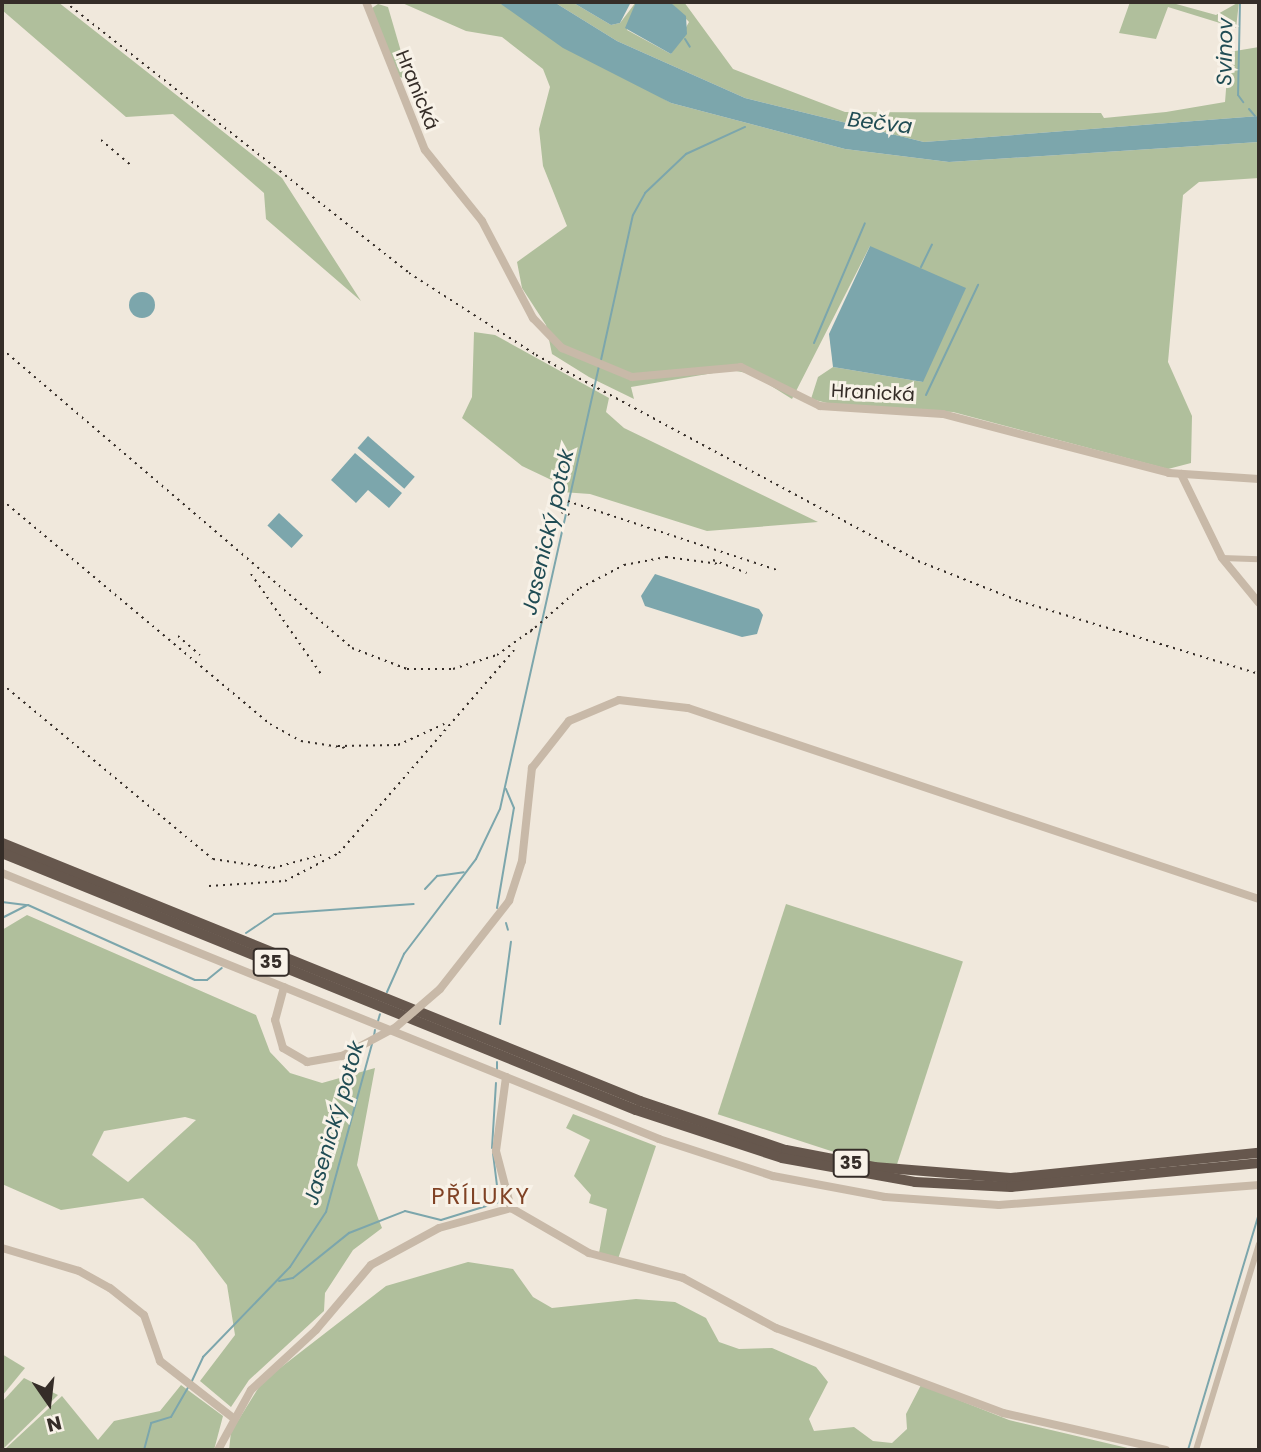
<!DOCTYPE html>
<html>
<head>
<meta charset="utf-8">
<style>
  body { margin:0 }
  #map { position:relative; width:1261px; height:1452px; overflow:hidden; background:#f0e8dc; font-family:Poppins,sans-serif }
  div>[style] { position:absolute }
  .green>* { inset:0; background:#b0bf9c; transform-origin:0 0 }
  .water>* { inset:0; background:#7ca6ac; transform-origin:0 0 }
  .round { border-radius:50% }
  .stream>* { height:2px; margin:-1px; padding:0 1px; transform-origin:1px; border-radius:1px; background:#7ca6ac }
  .minor>* { height:6px; margin:-3px; padding:0 3px; transform-origin:3px; border-radius:3px; background:#c8b9a8 }
  .tertiary>* { height:8px; margin:-4px; padding:0 4px; transform-origin:4px; border-radius:4px; background:#c8b9a8 }
  .trunk>* { height:10px; margin:-5px; padding:0 5px; transform-origin:5px; border-radius:5px; background:#66574d }
  .rail>* { height:2px; margin-top:-1px; transform-origin:0; background:repeating-linear-gradient(90deg,#352d28 0 2px,transparent 0 7px) }
  .tertiary-bridge>* { height:8px; margin:-4px; padding:0 4px; transform-origin:4px; border-radius:4px; background:#c8b9a8 }
  span { translate:-50% -50%; white-space:nowrap; text-align:center; line-height:1.15; -webkit-text-stroke:6px #f8f2e8; paint-order:stroke }
  .shield-label span { padding:2px 5px; background:#f8f2e8; border:2px solid; border-radius:5px; -webkit-text-stroke-width:0 }
  .shield-label { font-size:18px; color:#352d28; font-weight:700 }
  .street-label { font-size:19px; color:#352d28 }
  .water-label { font-size:21px; color:#204c54; font-style:italic }
  .quarter-label { font-size:23px; color:#804225; letter-spacing:2px }
  .frame { position:absolute; inset:0; border:4px solid #352d28; pointer-events:none }
  .north { position:absolute; left:14px; top:1368px; width:70px; height:70px; -webkit-text-stroke:5px #f8f2e8; paint-order:stroke; rotate:166deg; font-size:19px; font-weight:700; line-height:28px; text-align:center; color:#352d28 }
  .north::after { content:''; display:block; margin:auto; width:24px; height:32px; background:#352d28; clip-path:polygon(50% 0,100% 100%,50% 72%,0 100%) }
</style>
</head>
<body>
<div id="map">
  <div class="green">
    <div style="clip-path:polygon(2px 2px,58px 2px,282px 178px,361px 301px,266px 219px,264px 193px,173px 114px,126px 117px,2px 10px)"></div>
    <div style="clip-path:polygon(400px 2px,498px 2px,671px 103px,845px 149px,949px 162px,1259px 142px,1259px 178px,1199px 182px,1183px 195px,1168px 362px,1192px 416px,1191px 463px,1168px 469px,953px 412px,843px 407px,811px 399px,818px 377px,833px 367px,923px 382px,870px 246px,792px 399px,752px 374px,731px 370px,631px 387px,634px 399px,589px 377px,552px 354px,546px 325px,522px 288px,517px 262px,567px 226px,543px 166px,539px 129px,550px 87px,543px 69px,502px 37px,466px 31px)"></div>
    <div style="clip-path:polygon(554px 2px,572px 2px,611px 25px,620px 23px,636px 2px,627px 30px,671px 54px,689px 22px,670px 2px,684px 2px,733px 69px,845px 112px,1101px 113px,1104px 118px,1166px 112px,1225px 102px,1229px 52px,1259px 47px,1259px 116px,924px 142px,745px 98px,617px 41px)"></div>
    <div style="clip-path:polygon(1130px 2px,1169px 2px,1216px 15px,1239px 2px,1236px 28px,1168px 7px,1156px 39px,1119px 33px)"></div>
    <div style="clip-path:polygon(378px 4px,388px 7px,409px 79px,399px 77px,388px 52px,372px 8px)"></div>
    <div style="clip-path:polygon(474px 332px,495px 335px,609px 398px,606px 412px,624px 428px,818px 522px,707px 531px,590px 494px,562px 492px,564px 486px,522px 466px,462px 418px,472px 397px)"></div>
    <div style="left:786px;top:904px;width:186px;height:221px;rotate:18deg"></div>
    <div style="clip-path:polygon(evenodd,27px 915px,256px 1015px,270px 1052px,290px 1073px,322px 1083px,375px 1068px,357px 1165px,382px 1228px,353px 1250px,325px 1293px,324px 1311px,249px 1380px,231px 1407px,200px 1381px,235px 1335px,227px 1285px,195px 1243px,143px 1198px,61px 1210px,2px 1184px,2px 930px,27px 915px,185px 1117px,196px 1120px,128px 1182px,92px 1155px,104px 1131px,185px 1117px)"></div>
    <div style="clip-path:polygon(573px 1114px,656px 1146px,618px 1259px,599px 1253px,607px 1209px,589px 1203px,591px 1195px,574px 1176px,590px 1140px,566px 1128px)"></div>
    <div style="clip-path:polygon(468px 1262px,513px 1269px,533px 1297px,552px 1308px,636px 1299px,675px 1302px,706px 1318px,719px 1342px,739px 1349px,772px 1348px,816px 1367px,828px 1382px,809px 1419px,814px 1431px,854px 1427px,873px 1441px,892px 1443px,907px 1429px,906px 1414px,921px 1385px,1009px 1420px,1136px 1450px,229px 1450px,231px 1432px,262px 1382px,386px 1286px)"></div>
    <div style="clip-path:polygon(2px 1354px,25px 1368px,2px 1396px)"></div>
    <div style="clip-path:polygon(24px 1378px,58px 1395px,2px 1450px,2px 1402px)"></div>
    <div style="clip-path:polygon(181px 1385px,223px 1416px,214px 1450px,4px 1450px,62px 1396px,98px 1440px,114px 1421px,160px 1411px)"></div>
  </div>
  <div class="water">
    <div style="clip-path:polygon(498px 2px,554px 2px,617px 41px,745px 98px,924px 142px,1259px 116px,1259px 142px,949px 162px,845px 149px,671px 103px,563px 48px)"></div>
    <div style="clip-path:polygon(572px 2px,631px 2px,620px 23px,611px 25px)"></div>
    <div style="clip-path:polygon(636px 2px,670px 2px,686px 16px,687px 34px,671px 54px,625px 28px)"></div>
    <div style="clip-path:polygon(870px 246px,966px 288px,923px 382px,833px 367px,829px 334px)"></div>
    <div class="round" style="left:129px;top:292px;width:26px;height:26px"></div>
    <div style="left:368px;top:436px;width:62px;height:16px;rotate:41deg"></div>
    <div style="clip-path:polygon(355px 453px,402px 493px,389px 508px,368px 490px,356px 503px,331px 480px)"></div>
    <div style="left:279px;top:513px;width:33px;height:17px;rotate:43deg"></div>
    <div style="clip-path:polygon(655px 574px,759px 609px,763px 615px,757px 634px,742px 637px,645px 606px,641px 596px)"></div>
  </div>
  <div class="stream">
    <div style="left:1240px;top:2px;width:93px;rotate:91.2deg"></div>
    <div style="left:1238px;top:95px;width:9px;rotate:54deg"></div>
    <div style="left:685px;top:39px;width:9px;rotate:58deg"></div>
    <div style="left:1249px;top:109px;width:9px;rotate:49deg"></div>
    <div style="left:921px;top:267px;width:25px;rotate:-64deg"></div>
    <div style="left:814px;top:343px;width:130px;rotate:-67deg"></div>
    <div style="left:601px;top:360px;width:148px;rotate:-77.6deg"></div>
    <div style="left:633px;top:215px;width:25px;rotate:-61deg"></div>
    <div style="left:645px;top:193px;width:57px;rotate:-43.6deg"></div>
    <div style="left:686px;top:154px;width:65px;rotate:-24.6deg"></div>
    <div style="left:926px;top:395px;width:122px;rotate:-64.7deg"></div>
    <div style="left:425px;top:889px;width:18px;rotate:-47deg"></div>
    <div style="left:437px;top:876px;width:27px;rotate:-8deg"></div>
    <div style="left:2px;top:902px;width:26px;rotate:7deg"></div>
    <div style="left:28px;top:905px;width:183px;rotate:24.2deg"></div>
    <div style="left:195px;top:980px;width:12px"></div>
    <div style="left:207px;top:980px;width:19px;rotate:-39deg"></div>
    <div style="left:497px;top:908px;width:101px;rotate:-80.4deg"></div>
    <div style="left:514px;top:808px;width:21px;rotate:-113deg"></div>
    <div style="left:2px;top:918px;width:27px;rotate:-27deg"></div>
    <div style="left:506px;top:923px;width:7px;rotate:74deg"></div>
    <div style="left:246px;top:933px;width:34px;rotate:-34deg"></div>
    <div style="left:274px;top:914px;width:140px;rotate:-4.1deg"></div>
    <div style="left:387px;top:992px;width:42px;rotate:-65.9deg"></div>
    <div style="left:404px;top:954px;width:119px;rotate:-52.8deg"></div>
    <div style="left:476px;top:859px;width:55px;rotate:-64.4deg"></div>
    <div style="left:500px;top:809px;width:454px;rotate:-77.4deg"></div>
    <div style="left:378px;top:1021px;width:7px;rotate:-74deg"></div>
    <div style="left:500px;top:1024px;width:83px;rotate:-82.4deg"></div>
    <div style="left:374px;top:1036px;width:6px;rotate:-81deg"></div>
    <div style="left:497px;top:1069px;width:7px;rotate:-90deg"></div>
    <div style="left:492px;top:1148px;width:65px;rotate:-86.5deg"></div>
    <div style="left:279px;top:1281px;width:14px;rotate:-12deg"></div>
    <div style="left:293px;top:1278px;width:72px;rotate:-38.8deg"></div>
    <div style="left:349px;top:1233px;width:60px;rotate:-21.4deg"></div>
    <div style="left:405px;top:1211px;width:37px;rotate:14deg"></div>
    <div style="left:441px;top:1220px;width:61px;rotate:-17.2deg"></div>
    <div style="left:499px;top:1202px;width:49px;rotate:-97deg"></div>
    <div style="left:191px;top:1383px;width:29px;rotate:-65deg"></div>
    <div style="left:203px;top:1357px;width:125px;rotate:-46deg"></div>
    <div style="left:290px;top:1267px;width:66px;rotate:-56.8deg"></div>
    <div style="left:326px;top:1212px;width:174px;rotate:-74.7deg"></div>
    <div style="left:144px;top:1450px;width:28px;rotate:-75deg"></div>
    <div style="left:151px;top:1423px;width:21px;rotate:-17deg"></div>
    <div style="left:171px;top:1417px;width:34px;rotate:-60deg"></div>
    <div style="left:1188px;top:1450px;width:247px;rotate:-73.3deg"></div>
  </div>
  <div class="minor">
    <div style="left:1222px;top:558px;width:37px;rotate:2deg"></div>
    <div style="left:1196px;top:1450px;width:215px;rotate:-73deg"></div>
  </div>
  <div class="tertiary">
    <div style="left:366px;top:2px;width:159px;rotate:68.3deg"></div>
    <div style="left:425px;top:150px;width:91px;rotate:51.2deg"></div>
    <div style="left:482px;top:221px;width:110px;rotate:62.3deg"></div>
    <div style="left:533px;top:318px;width:42px;rotate:46deg"></div>
    <div style="left:562px;top:348px;width:76px;rotate:22.5deg"></div>
    <div style="left:632px;top:377px;width:109px;rotate:-5.2deg"></div>
    <div style="left:741px;top:367px;width:88px;rotate:26.3deg"></div>
    <div style="left:820px;top:406px;width:123px;rotate:3.7deg"></div>
    <div style="left:943px;top:414px;width:234px;rotate:14.6deg"></div>
    <div style="left:1169px;top:473px;width:90px;rotate:3.8deg"></div>
    <div style="left:1181px;top:474px;width:93px;rotate:64deg"></div>
    <div style="left:1222px;top:558px;width:58px;rotate:50.6deg"></div>
    <div style="left:2px;top:873px;width:709px;rotate:22.04deg"></div>
    <div style="left:659px;top:1139px;width:120px;rotate:18deg"></div>
    <div style="left:773px;top:1176px;width:114px;rotate:10.6deg"></div>
    <div style="left:885px;top:1197px;width:114px;rotate:4deg"></div>
    <div style="left:999px;top:1205px;width:261px;rotate:-4.4deg"></div>
    <div style="left:284px;top:987px;width:34px;rotate:105deg"></div>
    <div style="left:275px;top:1020px;width:29px;rotate:74deg"></div>
    <div style="left:283px;top:1048px;width:28px;rotate:30deg"></div>
    <div style="left:307px;top:1062px;width:36px;rotate:-10deg"></div>
    <div style="left:440px;top:989px;width:112px;rotate:-51.9deg"></div>
    <div style="left:509px;top:901px;width:42px;rotate:-72deg"></div>
    <div style="left:522px;top:861px;width:94px;rotate:-83.9deg"></div>
    <div style="left:532px;top:768px;width:60px;rotate:-51.8deg"></div>
    <div style="left:569px;top:721px;width:54px;rotate:-22.8deg"></div>
    <div style="left:619px;top:700px;width:69px;rotate:6.6deg"></div>
    <div style="left:688px;top:708px;width:602px;rotate:18.5deg"></div>
    <div style="left:506px;top:1077px;width:75px;rotate:97.7deg"></div>
    <div style="left:496px;top:1151px;width:59px;rotate:75.3deg"></div>
    <div style="left:2px;top:1248px;width:80px;rotate:16.6deg"></div>
    <div style="left:79px;top:1271px;width:35px;rotate:29deg"></div>
    <div style="left:110px;top:1288px;width:43px;rotate:38.5deg"></div>
    <div style="left:144px;top:1315px;width:49px;rotate:70.8deg"></div>
    <div style="left:160px;top:1361px;width:91px;rotate:37.9deg"></div>
    <div style="left:218px;top:1450px;width:68px;rotate:-61.2deg"></div>
    <div style="left:251px;top:1390px;width:88px;rotate:-42.7deg"></div>
    <div style="left:316px;top:1330px;width:85px;rotate:-49.8deg"></div>
    <div style="left:371px;top:1265px;width:77px;rotate:-28.6deg"></div>
    <div style="left:439px;top:1228px;width:75px;rotate:-15.5deg"></div>
    <div style="left:511px;top:1208px;width:90px;rotate:30deg"></div>
    <div style="left:589px;top:1253px;width:97px;rotate:14.9deg"></div>
    <div style="left:683px;top:1278px;width:106px;rotate:28.3deg"></div>
    <div style="left:776px;top:1328px;width:242px;rotate:20.5deg"></div>
    <div style="left:1003px;top:1413px;width:167px;rotate:12.8deg"></div>
  </div>
  <div class="trunk">
    <div style="left:2px;top:843px;width:688px;rotate:22.02deg"></div>
    <div style="left:640px;top:1101px;width:154px;rotate:18.6deg"></div>
    <div style="left:786px;top:1150px;width:90px;rotate:10.9deg"></div>
    <div style="left:874px;top:1167px;width:137px;rotate:4.6deg"></div>
    <div style="left:1011px;top:1178px;width:249px;rotate:-5.8deg"></div>
    <div style="left:2px;top:853px;width:684px;rotate:22.07deg"></div>
    <div style="left:636px;top:1110px;width:154px;rotate:18.2deg"></div>
    <div style="left:782px;top:1158px;width:135px;rotate:10.2deg"></div>
    <div style="left:915px;top:1182px;width:96px;rotate:3deg"></div>
    <div style="left:1011px;top:1187px;width:249px;rotate:-5.5deg"></div>
  </div>
  <div class="rail">
    <div style="left:65px;top:2px;width:438px;rotate:38.2deg"></div>
    <div style="left:409px;top:273px;width:151px;rotate:32.8deg"></div>
    <div style="left:536px;top:355px;width:434px;rotate:28.3deg"></div>
    <div style="left:918px;top:561px;width:109px;rotate:21.6deg"></div>
    <div style="left:1019px;top:601px;width:251px;rotate:16.9deg"></div>
    <div style="left:101px;top:140px;width:40px;rotate:40deg"></div>
    <div style="left:2px;top:349px;width:460px;rotate:40.5deg"></div>
    <div style="left:352px;top:648px;width:59px;rotate:20.9deg"></div>
    <div style="left:407px;top:669px;width:46px"></div>
    <div style="left:453px;top:669px;width:46px;rotate:-17.7deg"></div>
    <div style="left:497px;top:655px;width:49px;rotate:-35.9deg"></div>
    <div style="left:561px;top:499px;width:227px;rotate:18.2deg"></div>
    <div style="left:2px;top:500px;width:349px;rotate:39.9deg"></div>
    <div style="left:270px;top:724px;width:35px;rotate:29deg"></div>
    <div style="left:301px;top:741px;width:46px;rotate:8.8deg"></div>
    <div style="left:561px;top:512px;width:9px;rotate:18deg"></div>
    <div style="left:713px;top:560px;width:36px;rotate:21deg"></div>
    <div style="left:251px;top:574px;width:122px;rotate:55deg"></div>
    <div style="left:530px;top:632px;width:67px;rotate:-41.3deg"></div>
    <div style="left:580px;top:588px;width:50px;rotate:-27.6deg"></div>
    <div style="left:624px;top:565px;width:43px;rotate:-10.8deg"></div>
    <div style="left:666px;top:557px;width:54px;rotate:7.4deg"></div>
    <div style="left:178px;top:636px;width:29px;rotate:41deg"></div>
    <div style="left:2px;top:684px;width:274px;rotate:39.7deg"></div>
    <div style="left:213px;top:859px;width:61px;rotate:8.5deg"></div>
    <div style="left:273px;top:868px;width:50px;rotate:-15.2deg"></div>
    <div style="left:338px;top:746px;width:60px;rotate:-1deg"></div>
    <div style="left:398px;top:745px;width:51px;rotate:-24.5deg"></div>
    <div style="left:209px;top:886px;width:76px;rotate:-3.8deg"></div>
    <div style="left:285px;top:881px;width:61px;rotate:-27.4deg"></div>
    <div style="left:339px;top:853px;width:268px;rotate:-49.2deg"></div>
  </div>
  <div class="tertiary-bridge">
    <div style="left:342px;top:1056px;width:61px;rotate:-28.2deg"></div>
    <div style="left:396px;top:1027px;width:58px;rotate:-40.8deg"></div>
  </div>
  <div class="shield-label">
    <span style="left:271px;top:962px">35</span>
    <span style="left:851px;top:1163px">35</span>
  </div>
  <div class="street-label">
    <span style="left:417px;top:90px;rotate:68deg">Hranická</span>
    <span style="left:873px;top:393px;rotate:3deg">Hranická</span>
  </div>
  <div class="water-label">
    <span style="left:1225px;top:52px;rotate:-89deg">Svinov</span>
    <span style="left:880px;top:123px;rotate:7deg">Bečva</span>
    <span style="left:548px;top:532px;rotate:-77deg">Jasenický potok</span>
    <span style="left:334px;top:1123px;rotate:-74deg">Jasenický potok</span>
  </div>
  <div class="quarter-label">
    <span style="left:481px;top:1196px">PŘÍLUKY</span>
  </div>
  <div class="frame"></div>
  <div class="north">N</div>
</div>
</body>
</html>
